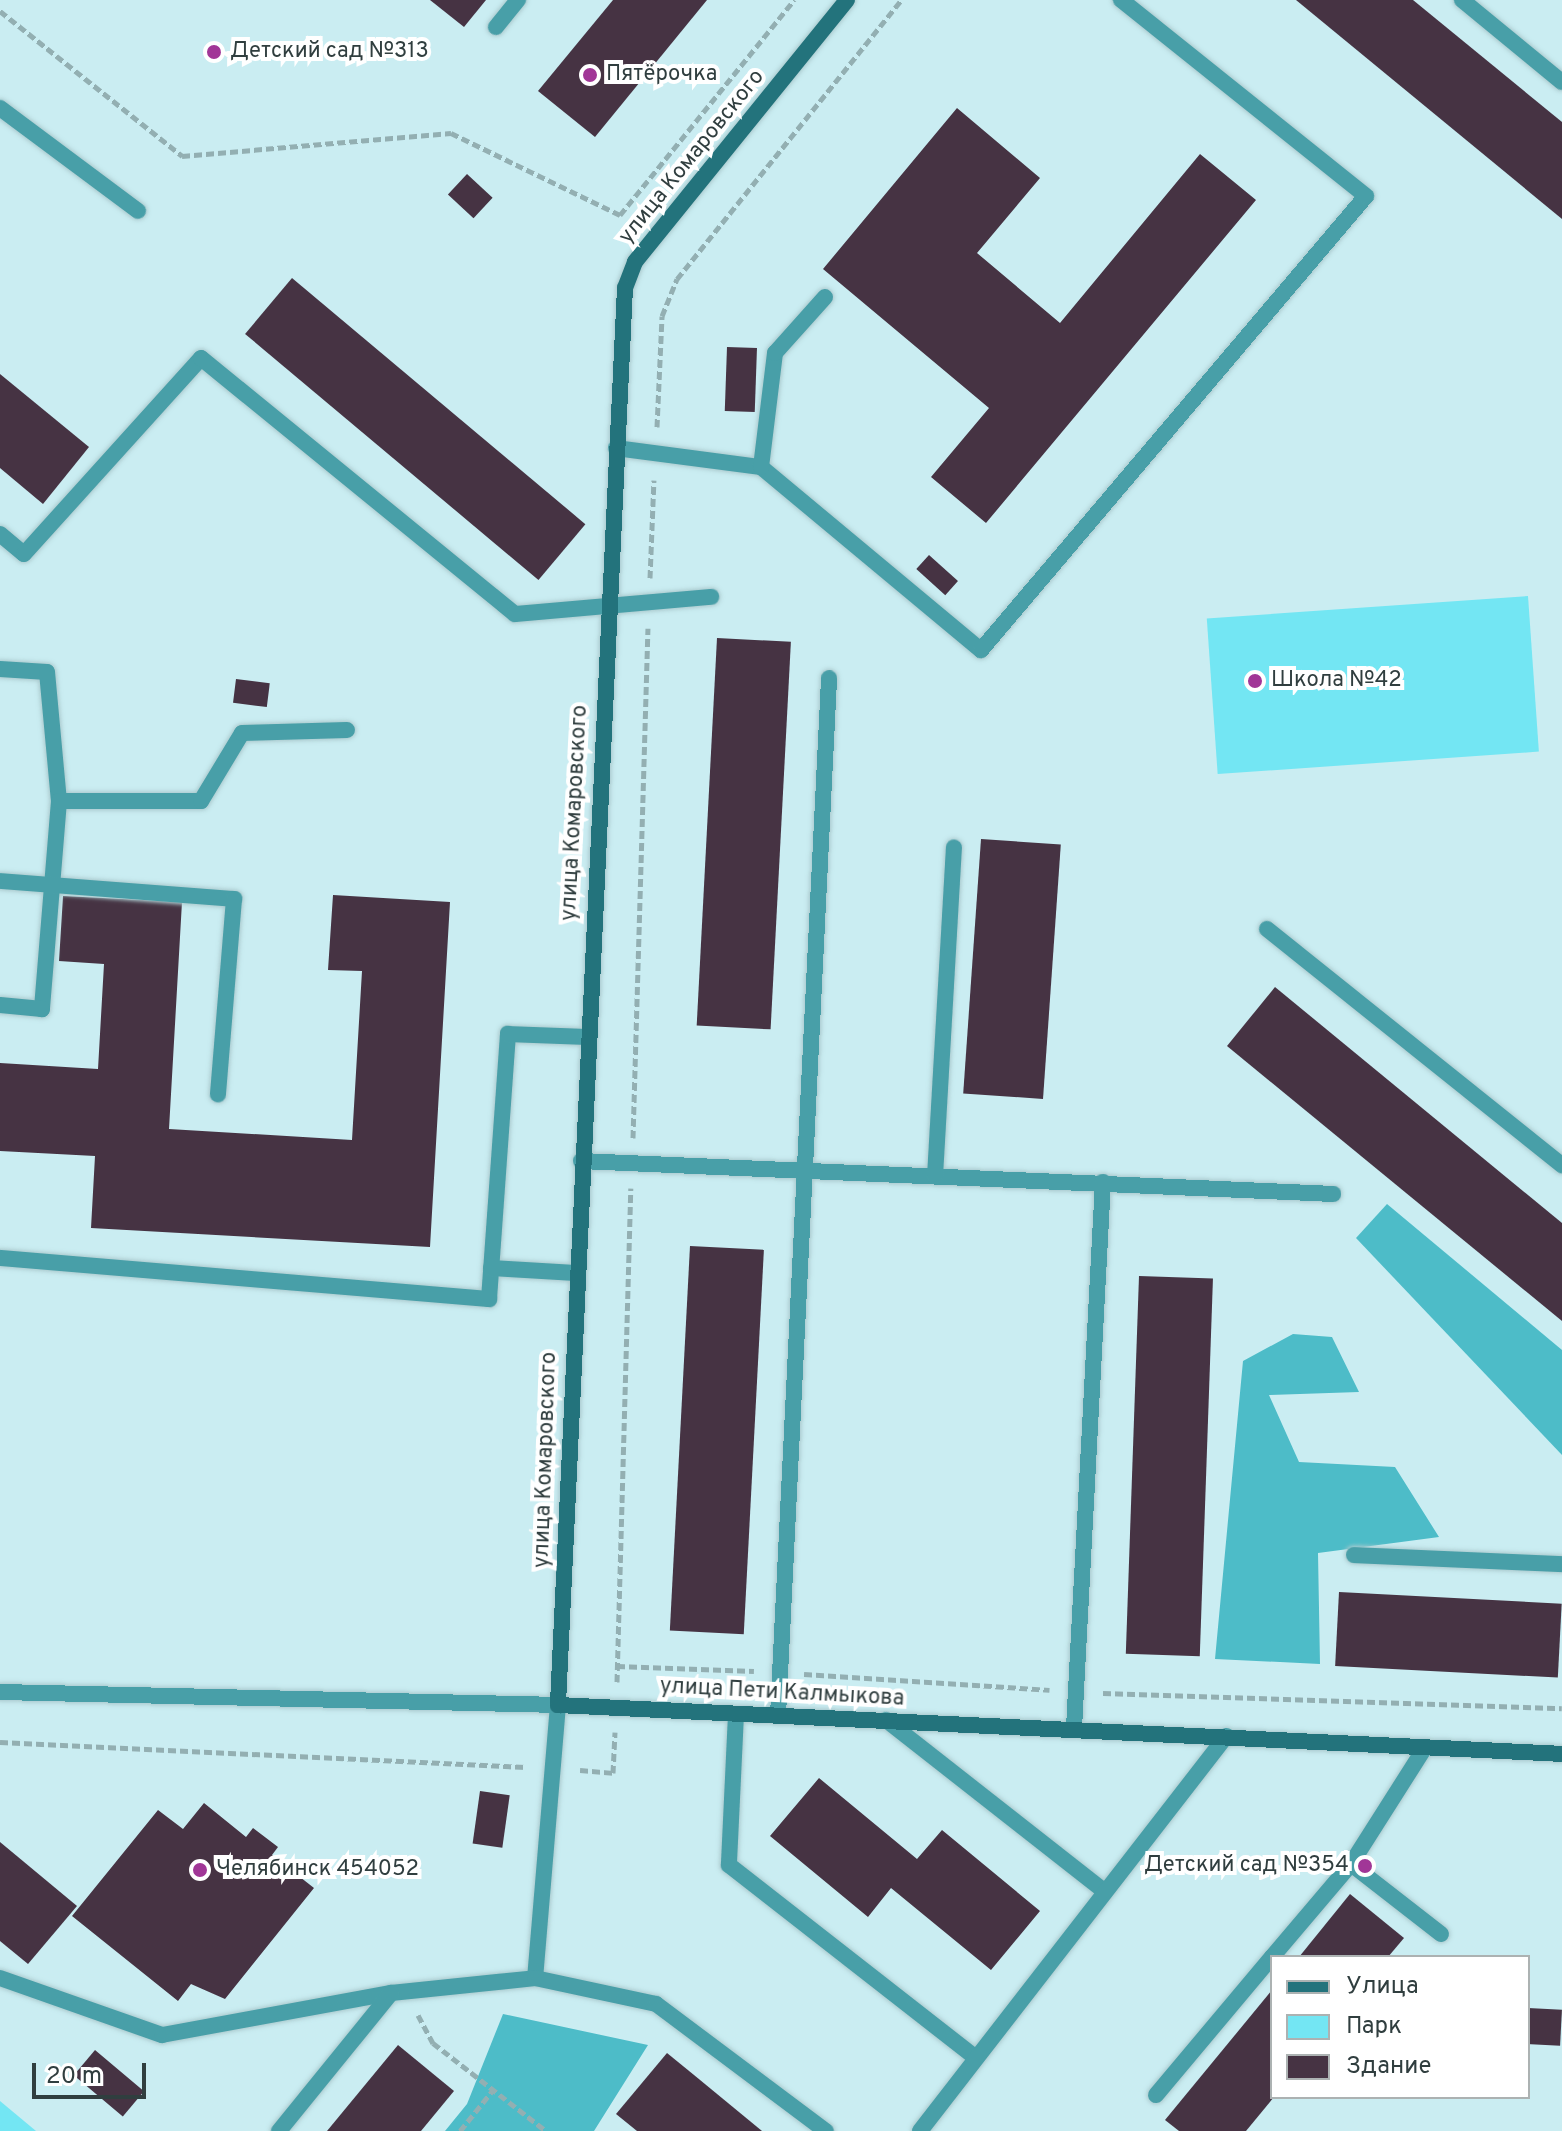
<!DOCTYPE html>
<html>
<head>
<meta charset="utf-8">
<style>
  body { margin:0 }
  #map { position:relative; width:1562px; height:2131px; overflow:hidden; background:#caedf2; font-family:Overpass,sans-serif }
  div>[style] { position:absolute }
  .green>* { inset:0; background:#73e6f3; transform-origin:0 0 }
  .forest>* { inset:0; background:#4dbcc8 }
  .building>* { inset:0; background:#463343; transform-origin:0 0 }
  .path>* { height:5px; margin-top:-2.5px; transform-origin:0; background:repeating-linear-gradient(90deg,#93afb2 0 8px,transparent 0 12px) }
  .roads { filter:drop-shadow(0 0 2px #abcace) drop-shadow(0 0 2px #abcace) }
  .lane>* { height:16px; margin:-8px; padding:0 8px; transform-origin:8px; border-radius:8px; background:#489fa8 }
  .secondary>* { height:16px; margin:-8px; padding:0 8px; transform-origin:8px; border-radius:8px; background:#23737c }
  .dots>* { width:22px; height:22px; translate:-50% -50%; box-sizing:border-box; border:4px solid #fff; border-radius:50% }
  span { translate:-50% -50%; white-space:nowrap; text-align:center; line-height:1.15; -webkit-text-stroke:8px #fff; paint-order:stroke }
  .poi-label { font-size:22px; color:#303e3f }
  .left { translate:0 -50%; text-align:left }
  .right { translate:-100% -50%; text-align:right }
  .street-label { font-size:22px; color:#303e3f }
  .legend { position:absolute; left:1270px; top:1955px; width:260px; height:144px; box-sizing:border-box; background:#fff; border:2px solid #acb2b2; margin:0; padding:10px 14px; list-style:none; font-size:24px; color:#303e3f }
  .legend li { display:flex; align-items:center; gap:16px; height:40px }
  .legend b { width:40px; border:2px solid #acb2b2 }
  .scale { position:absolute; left:32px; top:2063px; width:114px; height:36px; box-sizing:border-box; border:4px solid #303e3f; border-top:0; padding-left:10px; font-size:24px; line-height:28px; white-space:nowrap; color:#303e3f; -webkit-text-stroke:6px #fff; paint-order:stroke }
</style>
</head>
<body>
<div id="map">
  <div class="green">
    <div style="left:1528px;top:596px;width:156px;height:322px;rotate:86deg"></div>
    <div style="clip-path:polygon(0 2101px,36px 2131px,0 2131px)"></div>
  </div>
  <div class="forest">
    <div style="clip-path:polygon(1387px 1204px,1562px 1350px,1562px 1455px,1356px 1238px)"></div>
    <div style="clip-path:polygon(1293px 1334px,1332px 1337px,1359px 1392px,1269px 1395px,1299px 1462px,1395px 1467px,1439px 1537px,1318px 1553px,1320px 1664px,1215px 1659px,1243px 1361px)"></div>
    <div style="clip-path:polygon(503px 2014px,648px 2045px,594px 2131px,445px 2131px,467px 2104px)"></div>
  </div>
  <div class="building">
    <div style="clip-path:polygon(430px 0,486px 0,464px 27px)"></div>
    <div style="clip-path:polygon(613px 0,707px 0,595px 137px,538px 91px)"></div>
    <div style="clip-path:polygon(1296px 0,1413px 0,1562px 122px,1562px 219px)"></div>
    <div style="clip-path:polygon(957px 108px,1040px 178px,977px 253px,1060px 323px,1200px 154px,1256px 200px,986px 523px,931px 477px,989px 408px,823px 269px)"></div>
    <div style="left:467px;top:174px;width:35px;height:28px;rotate:43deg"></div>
    <div style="left:292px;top:278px;width:383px;height:73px;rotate:40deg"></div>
    <div style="left:727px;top:347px;width:30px;height:64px;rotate:2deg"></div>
    <div style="clip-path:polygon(0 374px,89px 447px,43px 504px,0 468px)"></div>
    <div style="left:929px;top:555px;width:39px;height:19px;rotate:42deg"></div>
    <div style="left:717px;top:638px;width:74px;height:388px;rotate:3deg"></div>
    <div style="left:236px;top:679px;width:34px;height:24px;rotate:7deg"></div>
    <div style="left:981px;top:839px;width:80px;height:255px;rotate:4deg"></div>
    <div style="clip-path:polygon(333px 895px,450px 902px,430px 1247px,91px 1228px,95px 1156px,0 1151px,0 1063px,98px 1069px,104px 964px,59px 961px,63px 896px,182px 902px,169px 1129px,352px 1140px,362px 971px,328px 970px)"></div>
    <div style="clip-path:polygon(1275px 987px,1562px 1223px,1562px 1321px,1227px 1046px)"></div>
    <div style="left:690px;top:1246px;width:74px;height:385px;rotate:3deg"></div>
    <div style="left:1139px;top:1276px;width:74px;height:378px;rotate:2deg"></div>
    <div style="left:1339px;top:1592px;width:223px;height:74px;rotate:3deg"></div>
    <div style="clip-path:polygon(819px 1778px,917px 1859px,942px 1830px,1040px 1911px,991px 1970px,891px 1888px,868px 1917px,770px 1836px)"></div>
    <div style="left:480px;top:1791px;width:30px;height:53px;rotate:8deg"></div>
    <div style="clip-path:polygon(204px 1803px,246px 1837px,253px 1828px,278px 1847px,272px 1855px,314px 1888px,225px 1999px,191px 1984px,178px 2001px,72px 1916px,158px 1810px,183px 1829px)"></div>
    <div style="clip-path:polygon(0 1842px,77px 1906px,28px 1964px,0 1941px)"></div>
    <div style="clip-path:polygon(1350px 1894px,1404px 1938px,1388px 1957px,1299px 1957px)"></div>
    <div style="clip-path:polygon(1272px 1990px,1274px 2097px,1246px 2131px,1179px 2131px,1165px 2120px)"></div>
    <div style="left:1528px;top:2008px;width:34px;height:36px;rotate:3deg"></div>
    <div style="clip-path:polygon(398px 2045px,454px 2091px,421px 2131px,327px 2131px)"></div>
    <div style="left:95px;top:2050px;width:64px;height:33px;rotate:40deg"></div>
    <div style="clip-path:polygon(667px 2053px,694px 2075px,762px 2131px,637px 2131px,616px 2114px)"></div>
  </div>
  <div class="path">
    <div style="left:0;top:11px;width:233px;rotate:38.5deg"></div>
    <div style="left:182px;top:156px;width:270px;rotate:-4.9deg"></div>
    <div style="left:451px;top:133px;width:188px;rotate:25.9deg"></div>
    <div style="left:620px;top:215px;width:277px;rotate:-51deg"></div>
    <div style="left:657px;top:427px;width:111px;rotate:-87.4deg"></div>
    <div style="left:662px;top:316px;width:40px;rotate:-68deg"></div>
    <div style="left:677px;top:279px;width:358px;rotate:-51.2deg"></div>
    <div style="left:650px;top:578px;width:98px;rotate:-87.7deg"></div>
    <div style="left:633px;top:1138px;width:510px;rotate:-88.32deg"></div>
    <div style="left:617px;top:1666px;width:137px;rotate:2.1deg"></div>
    <div style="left:804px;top:1674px;width:246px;rotate:3.7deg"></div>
    <div style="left:617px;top:1682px;width:494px;rotate:-88.4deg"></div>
    <div style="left:1103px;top:1693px;width:459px;rotate:1.9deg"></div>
    <div style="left:0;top:1742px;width:527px;rotate:2.72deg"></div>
    <div style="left:580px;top:1770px;width:33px;rotate:5deg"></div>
    <div style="left:613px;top:1773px;width:41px;rotate:-87.2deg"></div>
    <div style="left:418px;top:2015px;width:32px;rotate:62deg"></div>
    <div style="left:433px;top:2043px;width:143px;rotate:37.9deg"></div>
    <div style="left:460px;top:2131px;width:53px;rotate:-51.2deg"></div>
  </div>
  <div class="roads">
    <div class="lane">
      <div style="left:1462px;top:0;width:129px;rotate:39.4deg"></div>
      <div style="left:496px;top:27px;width:35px;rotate:-51deg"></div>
      <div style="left:0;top:108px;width:172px;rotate:36.7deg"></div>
      <div style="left:616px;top:448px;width:146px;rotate:7.5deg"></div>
      <div style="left:761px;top:467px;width:286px;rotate:39.8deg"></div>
      <div style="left:981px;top:650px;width:595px;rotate:-49.7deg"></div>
      <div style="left:1366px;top:196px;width:314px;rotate:-141.3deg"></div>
      <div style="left:761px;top:467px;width:115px;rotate:-83deg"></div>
      <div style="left:775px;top:353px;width:75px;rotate:-48.2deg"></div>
      <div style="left:0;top:534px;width:31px;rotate:40deg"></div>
      <div style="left:24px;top:554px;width:264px;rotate:-47.9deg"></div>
      <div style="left:201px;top:358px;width:405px;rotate:39.2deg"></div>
      <div style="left:515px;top:614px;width:197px;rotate:-5deg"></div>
      <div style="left:0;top:669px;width:47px;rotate:3.7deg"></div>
      <div style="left:47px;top:672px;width:130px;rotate:84.7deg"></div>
      <div style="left:59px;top:801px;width:209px;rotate:94.7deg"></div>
      <div style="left:42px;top:1009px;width:42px;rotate:-174.6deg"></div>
      <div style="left:59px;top:801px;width:142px"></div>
      <div style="left:201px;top:801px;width:79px;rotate:-58.9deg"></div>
      <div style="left:242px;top:733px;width:105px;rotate:-1.6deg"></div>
      <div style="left:0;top:881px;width:235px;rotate:4.4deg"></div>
      <div style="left:234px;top:899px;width:196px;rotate:94.7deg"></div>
      <div style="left:1267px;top:929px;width:378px;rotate:38.7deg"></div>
      <div style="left:581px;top:1161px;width:753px;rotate:2.51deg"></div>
      <div style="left:935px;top:1176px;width:329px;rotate:-86.7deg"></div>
      <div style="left:0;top:1258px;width:491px;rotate:4.8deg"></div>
      <div style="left:489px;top:1299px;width:266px;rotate:-85.9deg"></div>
      <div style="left:508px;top:1034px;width:78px;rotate:2.2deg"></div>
      <div style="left:491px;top:1268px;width:85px;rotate:3.4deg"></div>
      <div style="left:1354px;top:1555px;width:208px;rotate:2.5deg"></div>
      <div style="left:0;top:1692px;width:558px;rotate:1.33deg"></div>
      <div style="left:558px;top:1705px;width:274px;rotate:94.8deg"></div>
      <div style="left:736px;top:1714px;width:151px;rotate:92.7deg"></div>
      <div style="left:729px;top:1865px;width:313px;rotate:38deg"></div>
      <div style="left:778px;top:1715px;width:1038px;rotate:-87.18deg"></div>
      <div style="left:886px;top:1720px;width:278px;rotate:38.1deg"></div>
      <div style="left:1074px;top:1728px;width:547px;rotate:-86.96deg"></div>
      <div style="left:1351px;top:1864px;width:114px;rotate:37.9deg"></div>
      <div style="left:1272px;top:1957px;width:122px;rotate:-49.7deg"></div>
      <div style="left:1351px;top:1864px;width:136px;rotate:-57.6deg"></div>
      <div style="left:0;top:1978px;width:172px;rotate:19.4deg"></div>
      <div style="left:162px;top:2035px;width:233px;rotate:-10.4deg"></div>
      <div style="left:391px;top:1993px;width:145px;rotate:-5.9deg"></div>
      <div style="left:535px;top:1978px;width:124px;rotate:12.1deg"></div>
      <div style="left:656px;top:2004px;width:212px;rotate:36.8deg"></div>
      <div style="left:1156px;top:2095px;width:180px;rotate:-50deg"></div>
      <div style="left:279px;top:2131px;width:178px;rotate:-50.9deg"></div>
      <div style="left:920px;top:2131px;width:500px;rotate:-52.2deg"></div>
    </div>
    <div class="secondary">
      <div style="left:847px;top:0;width:337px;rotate:129deg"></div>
      <div style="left:635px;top:262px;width:28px;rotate:111deg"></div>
      <div style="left:625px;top:288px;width:1419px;rotate:92.71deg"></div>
      <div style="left:558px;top:1705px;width:1005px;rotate:2.79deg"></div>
    </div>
  </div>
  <div class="dots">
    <div style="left:214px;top:52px;background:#a13697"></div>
    <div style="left:590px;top:75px;background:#a13697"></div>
    <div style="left:1255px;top:681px;background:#a13697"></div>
    <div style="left:1365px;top:1866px;background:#a13697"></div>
    <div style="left:200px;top:1870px;background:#a13697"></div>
  </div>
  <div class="poi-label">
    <span class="left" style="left:230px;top:52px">Детский сад №313</span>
    <span class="left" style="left:606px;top:75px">Пятёрочка</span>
    <span class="left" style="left:1271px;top:681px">Школа №42</span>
    <span class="right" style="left:1349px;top:1866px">Детский сад №354</span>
    <span class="left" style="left:216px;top:1870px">Челябинск 454052</span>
  </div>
  <div class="street-label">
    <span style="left:692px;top:157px;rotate:-51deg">улица Комаровского</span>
    <span style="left:575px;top:813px;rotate:-87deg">улица Комаровского</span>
    <span style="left:546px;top:1460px;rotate:-88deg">улица Комаровского</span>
    <span style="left:782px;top:1693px;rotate:3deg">улица Пети Калмыкова</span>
  </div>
  <ul class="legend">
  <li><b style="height:10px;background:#23737c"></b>Улица</li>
  <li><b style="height:22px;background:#73e6f3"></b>Парк</li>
  <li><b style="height:22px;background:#463343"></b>Здание</li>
  </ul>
  <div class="scale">20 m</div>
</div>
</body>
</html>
